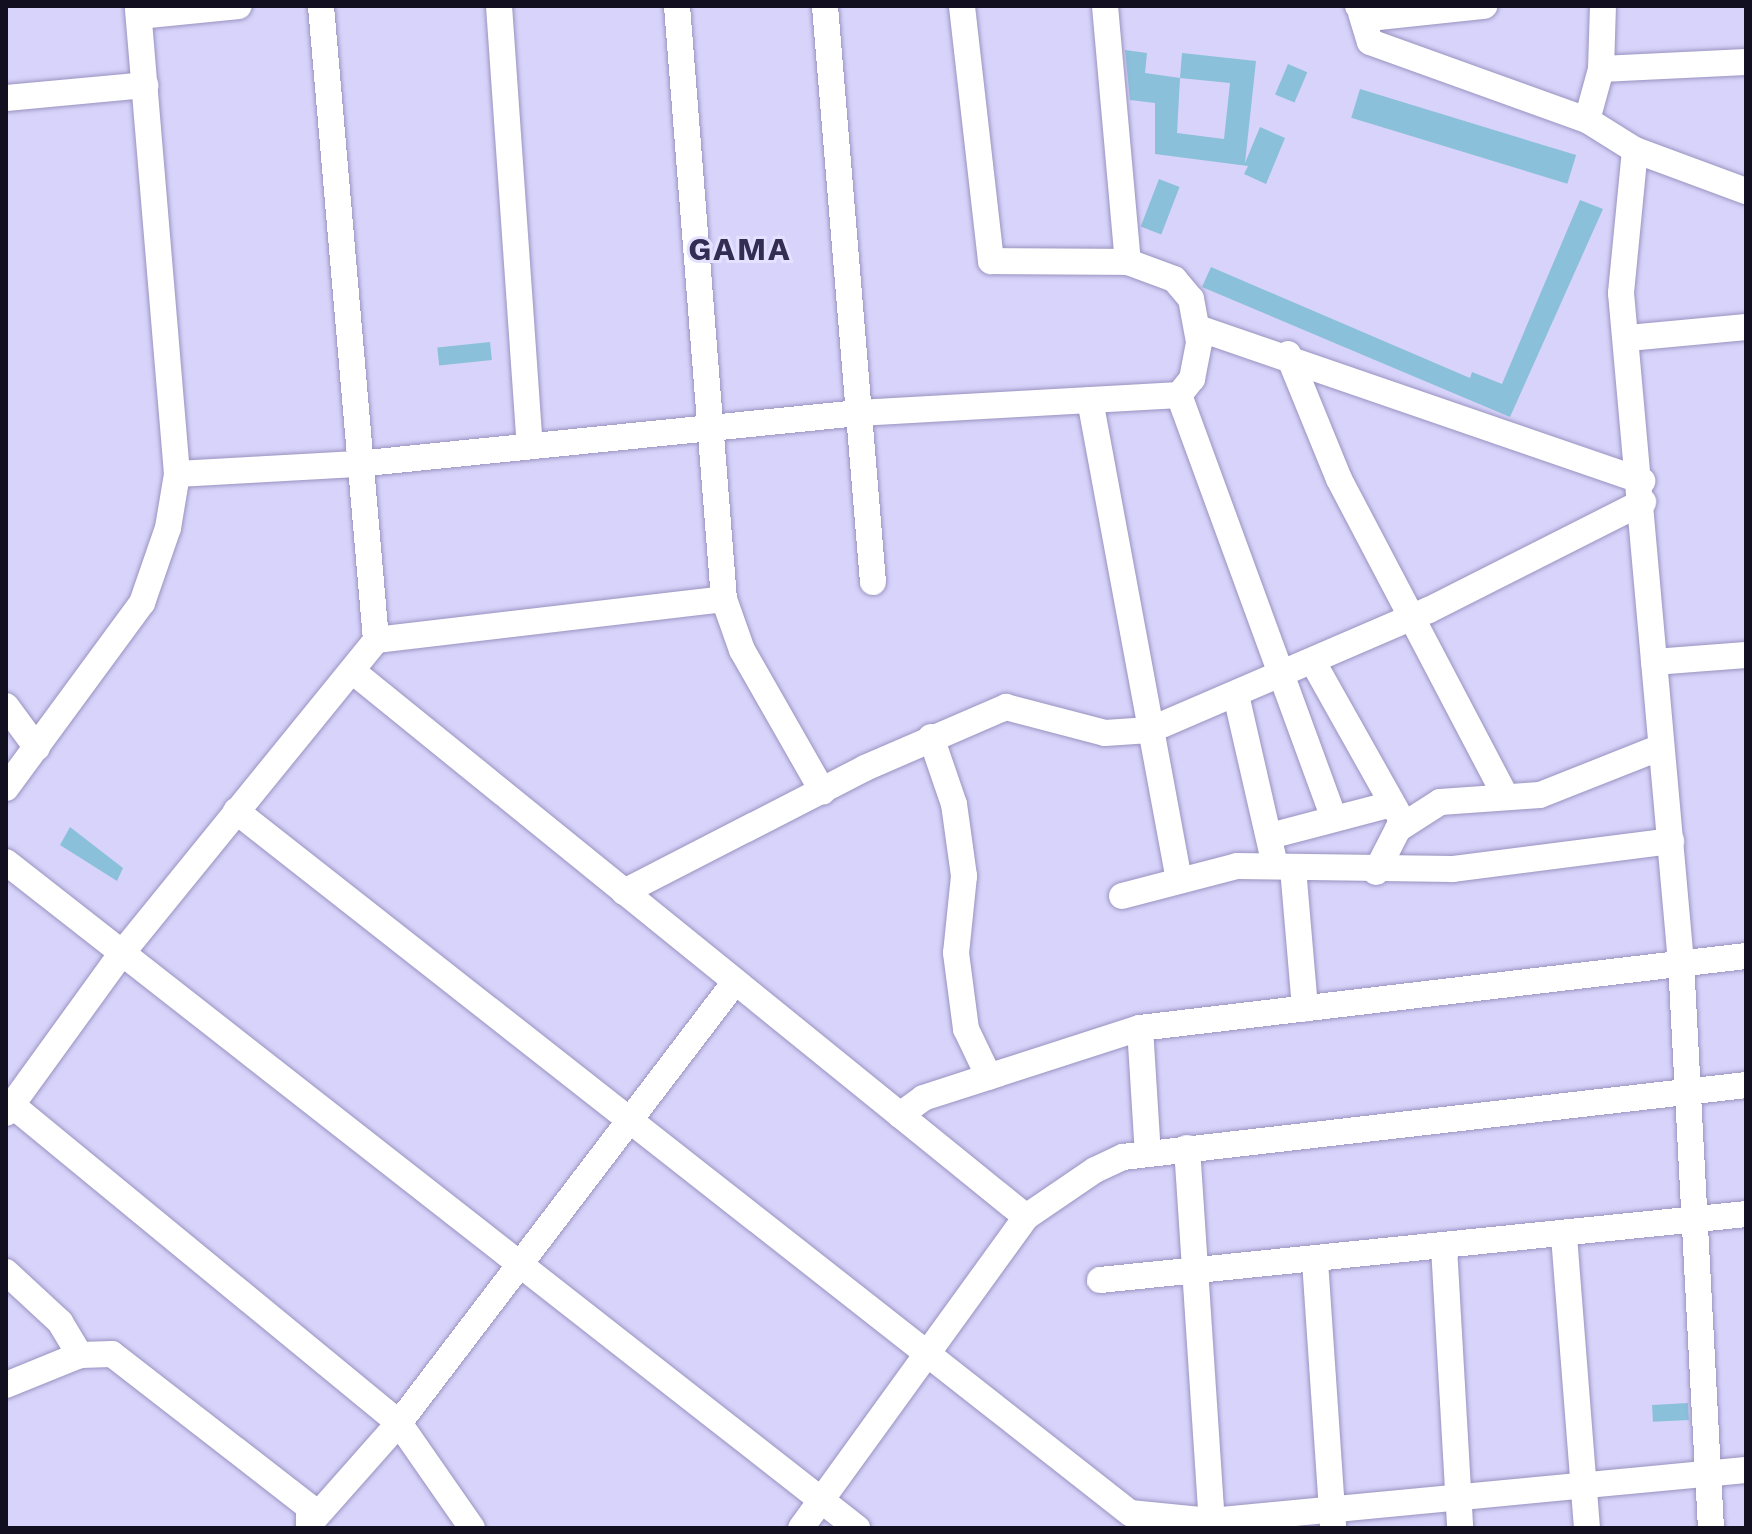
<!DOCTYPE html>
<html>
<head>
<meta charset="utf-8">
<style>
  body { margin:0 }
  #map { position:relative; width:1752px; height:1534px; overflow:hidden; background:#d7d3fa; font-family:"Work Sans",sans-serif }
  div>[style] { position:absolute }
  .building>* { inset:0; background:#8bc0da; transform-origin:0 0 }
  .roads { filter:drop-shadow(0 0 2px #9993c0) drop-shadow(0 0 2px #9993c0) }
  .minor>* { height:26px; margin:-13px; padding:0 13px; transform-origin:13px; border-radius:13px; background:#fff }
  span { translate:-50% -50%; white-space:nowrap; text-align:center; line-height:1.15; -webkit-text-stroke:6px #e4e1ff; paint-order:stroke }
  .district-label { font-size:32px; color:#332c53; font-weight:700; letter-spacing:2px }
  .frame { position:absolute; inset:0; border:8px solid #120f20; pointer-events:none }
</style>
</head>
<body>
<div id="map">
  <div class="building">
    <div style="clip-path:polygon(evenodd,1125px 50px,1147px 53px,1145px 73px,1180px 78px,1182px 53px,1256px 61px,1245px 163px,1260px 127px,1285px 138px,1266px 184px,1244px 174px,1248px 166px,1155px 154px,1155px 103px,1130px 100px,1125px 50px,1180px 78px,1230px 83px,1224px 139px,1177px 133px,1180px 78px)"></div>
    <div style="left:1288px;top:64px;width:21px;height:33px;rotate:23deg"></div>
    <div style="left:1360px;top:89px;width:226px;height:30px;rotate:17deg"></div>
    <div style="left:1159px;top:179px;width:22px;height:51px;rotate:21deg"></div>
    <div style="clip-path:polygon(1580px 200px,1603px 209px,1510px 417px,1202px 287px,1211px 267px,1470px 378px,1472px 372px,1502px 384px)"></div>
    <div style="left:490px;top:342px;width:18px;height:53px;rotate:84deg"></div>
    <div style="clip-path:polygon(70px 827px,123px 868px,117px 881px,60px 845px)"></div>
    <div style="left:1688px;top:1403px;width:17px;height:36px;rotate:87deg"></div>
  </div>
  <div class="roads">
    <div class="minor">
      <div style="left:499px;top:6px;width:441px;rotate:86deg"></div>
      <div style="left:677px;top:6px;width:595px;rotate:85.47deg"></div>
      <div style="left:724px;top:599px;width:54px;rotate:70.6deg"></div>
      <div style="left:742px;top:650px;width:163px;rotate:60.3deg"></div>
      <div style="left:825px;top:6px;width:578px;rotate:85.24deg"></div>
      <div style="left:1105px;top:6px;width:257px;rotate:84.9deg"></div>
      <div style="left:1358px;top:6px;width:16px;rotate:47deg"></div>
      <div style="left:1369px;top:18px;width:116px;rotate:-6deg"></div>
      <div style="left:1361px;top:13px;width:30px;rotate:73deg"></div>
      <div style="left:1370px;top:42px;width:231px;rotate:19.8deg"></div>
      <div style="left:1587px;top:120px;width:57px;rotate:32deg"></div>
      <div style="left:1635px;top:150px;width:118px;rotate:20.3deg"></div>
      <div style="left:139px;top:16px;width:100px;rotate:-5.7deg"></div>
      <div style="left:1601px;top:69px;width:145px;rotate:-2.8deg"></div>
      <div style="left:6px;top:98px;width:140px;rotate:-5.3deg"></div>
      <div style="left:1587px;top:120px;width:53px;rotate:-74.6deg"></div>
      <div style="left:1601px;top:69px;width:63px;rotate:-88.2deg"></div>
      <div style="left:1635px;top:150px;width:144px;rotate:95.6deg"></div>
      <div style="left:1621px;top:293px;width:672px;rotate:84.88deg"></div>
      <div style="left:1681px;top:962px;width:567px;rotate:86.97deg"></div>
      <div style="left:1198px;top:328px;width:470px;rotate:19deg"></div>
      <div style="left:1628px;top:338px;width:119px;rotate:-5.3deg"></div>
      <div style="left:1288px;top:354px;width:135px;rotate:67.8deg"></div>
      <div style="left:1339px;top:479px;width:359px;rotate:62.3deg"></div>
      <div style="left:1179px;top:395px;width:451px;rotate:69.9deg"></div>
      <div style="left:1090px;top:400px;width:488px;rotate:79.5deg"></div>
      <div style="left:177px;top:474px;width:180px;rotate:-3.2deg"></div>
      <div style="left:357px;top:464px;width:504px;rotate:-5.81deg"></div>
      <div style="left:858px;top:413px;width:322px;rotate:-3.2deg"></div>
      <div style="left:1179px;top:395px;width:21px;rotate:-51deg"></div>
      <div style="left:1192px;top:379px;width:38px;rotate:-79deg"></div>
      <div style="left:1199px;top:342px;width:44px;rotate:-100.5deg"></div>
      <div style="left:1191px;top:299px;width:26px;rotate:-130deg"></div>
      <div style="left:1174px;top:279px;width:49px;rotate:-159.7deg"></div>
      <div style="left:1128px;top:262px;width:137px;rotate:-179.6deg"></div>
      <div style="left:991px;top:261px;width:257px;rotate:-96.5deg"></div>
      <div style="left:376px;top:640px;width:350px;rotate:-6.7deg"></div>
      <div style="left:1313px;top:662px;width:186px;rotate:60.7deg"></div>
      <div style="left:1654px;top:662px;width:92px;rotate:-4.4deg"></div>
      <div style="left:356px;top:674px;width:862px;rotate:39.02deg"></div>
      <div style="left:1236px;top:695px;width:174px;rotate:77.1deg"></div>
      <div style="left:6px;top:706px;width:52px;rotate:53.6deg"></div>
      <div style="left:931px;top:737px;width:71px;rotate:71.1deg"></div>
      <div style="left:954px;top:804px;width:73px;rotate:82.1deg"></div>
      <div style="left:964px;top:876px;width:77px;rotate:95.9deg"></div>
      <div style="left:956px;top:953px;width:77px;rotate:82.5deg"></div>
      <div style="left:966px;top:1029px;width:53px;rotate:64.4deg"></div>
      <div style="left:6px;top:788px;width:230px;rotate:-53.7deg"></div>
      <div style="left:142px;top:603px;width:79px;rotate:-70.9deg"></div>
      <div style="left:168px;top:528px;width:55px;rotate:-80.5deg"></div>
      <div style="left:177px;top:474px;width:470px;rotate:-94.8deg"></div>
      <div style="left:236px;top:811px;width:1137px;rotate:38.14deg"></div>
      <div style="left:1130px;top:1513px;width:81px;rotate:5.6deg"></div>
      <div style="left:1211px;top:1521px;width:537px;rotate:-5.45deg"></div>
      <div style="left:1270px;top:836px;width:126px;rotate:-14.7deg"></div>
      <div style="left:6px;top:862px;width:1081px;rotate:38.05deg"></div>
      <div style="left:1293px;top:868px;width:141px;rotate:85.1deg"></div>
      <div style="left:1376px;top:872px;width:48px;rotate:-62.9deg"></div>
      <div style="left:1398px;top:829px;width:50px;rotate:-32.7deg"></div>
      <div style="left:1440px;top:802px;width:100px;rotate:-4deg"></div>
      <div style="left:1540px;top:795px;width:130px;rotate:-21.6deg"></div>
      <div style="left:624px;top:892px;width:271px;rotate:-27.2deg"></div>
      <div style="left:865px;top:768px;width:154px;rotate:-23.4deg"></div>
      <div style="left:1006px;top:707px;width:102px;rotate:14.7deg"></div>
      <div style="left:1105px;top:733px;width:45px;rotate:-3.8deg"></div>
      <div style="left:1150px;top:730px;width:304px;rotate:-23.3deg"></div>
      <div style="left:1429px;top:610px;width:240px;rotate:-26.8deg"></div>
      <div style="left:1122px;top:896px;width:119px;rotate:-14.6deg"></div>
      <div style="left:1237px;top:866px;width:216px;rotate:0.8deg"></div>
      <div style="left:1453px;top:869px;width:220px;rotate:-7.3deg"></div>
      <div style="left:1140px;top:1028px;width:126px;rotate:86.4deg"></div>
      <div style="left:12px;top:1105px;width:501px;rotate:39.41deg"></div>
      <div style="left:399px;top:1423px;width:128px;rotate:55.2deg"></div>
      <div style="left:6px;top:1113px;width:198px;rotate:-54.1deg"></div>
      <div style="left:122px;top:953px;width:403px;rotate:-50.9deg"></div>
      <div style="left:376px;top:640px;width:636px;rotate:-94.96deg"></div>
      <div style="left:900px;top:1115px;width:29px;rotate:-36deg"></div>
      <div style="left:923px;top:1098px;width:228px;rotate:-17.9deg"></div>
      <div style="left:1140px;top:1028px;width:610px;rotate:-6.78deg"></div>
      <div style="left:1187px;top:1148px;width:381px;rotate:86.2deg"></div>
      <div style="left:1564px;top:1236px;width:293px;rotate:85.5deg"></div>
      <div style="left:1444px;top:1247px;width:281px;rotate:86.7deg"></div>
      <div style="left:1315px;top:1261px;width:268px;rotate:86.1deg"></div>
      <div style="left:6px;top:1272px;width:74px;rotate:42.8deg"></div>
      <div style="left:60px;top:1322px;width:39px;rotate:59deg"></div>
      <div style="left:1100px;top:1280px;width:649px;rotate:-5.83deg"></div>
      <div style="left:6px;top:1385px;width:80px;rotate:-22.1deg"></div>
      <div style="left:80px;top:1355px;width:32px;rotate:-2deg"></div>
      <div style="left:112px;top:1354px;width:249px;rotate:37.8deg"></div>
      <div style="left:309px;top:1507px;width:21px;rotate:90deg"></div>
      <div style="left:314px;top:1519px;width:128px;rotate:-48.5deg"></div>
      <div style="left:399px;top:1423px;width:554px;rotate:-52.7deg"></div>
      <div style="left:801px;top:1528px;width:384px;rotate:-54.1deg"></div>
      <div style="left:1026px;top:1217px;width:83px;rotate:-34.3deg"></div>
      <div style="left:1095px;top:1170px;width:31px;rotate:-25deg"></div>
      <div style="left:1123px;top:1157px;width:627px;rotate:-6.59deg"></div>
    </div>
  </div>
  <div class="district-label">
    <span style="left:740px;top:249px">GAMA</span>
  </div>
  <div class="frame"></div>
</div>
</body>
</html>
